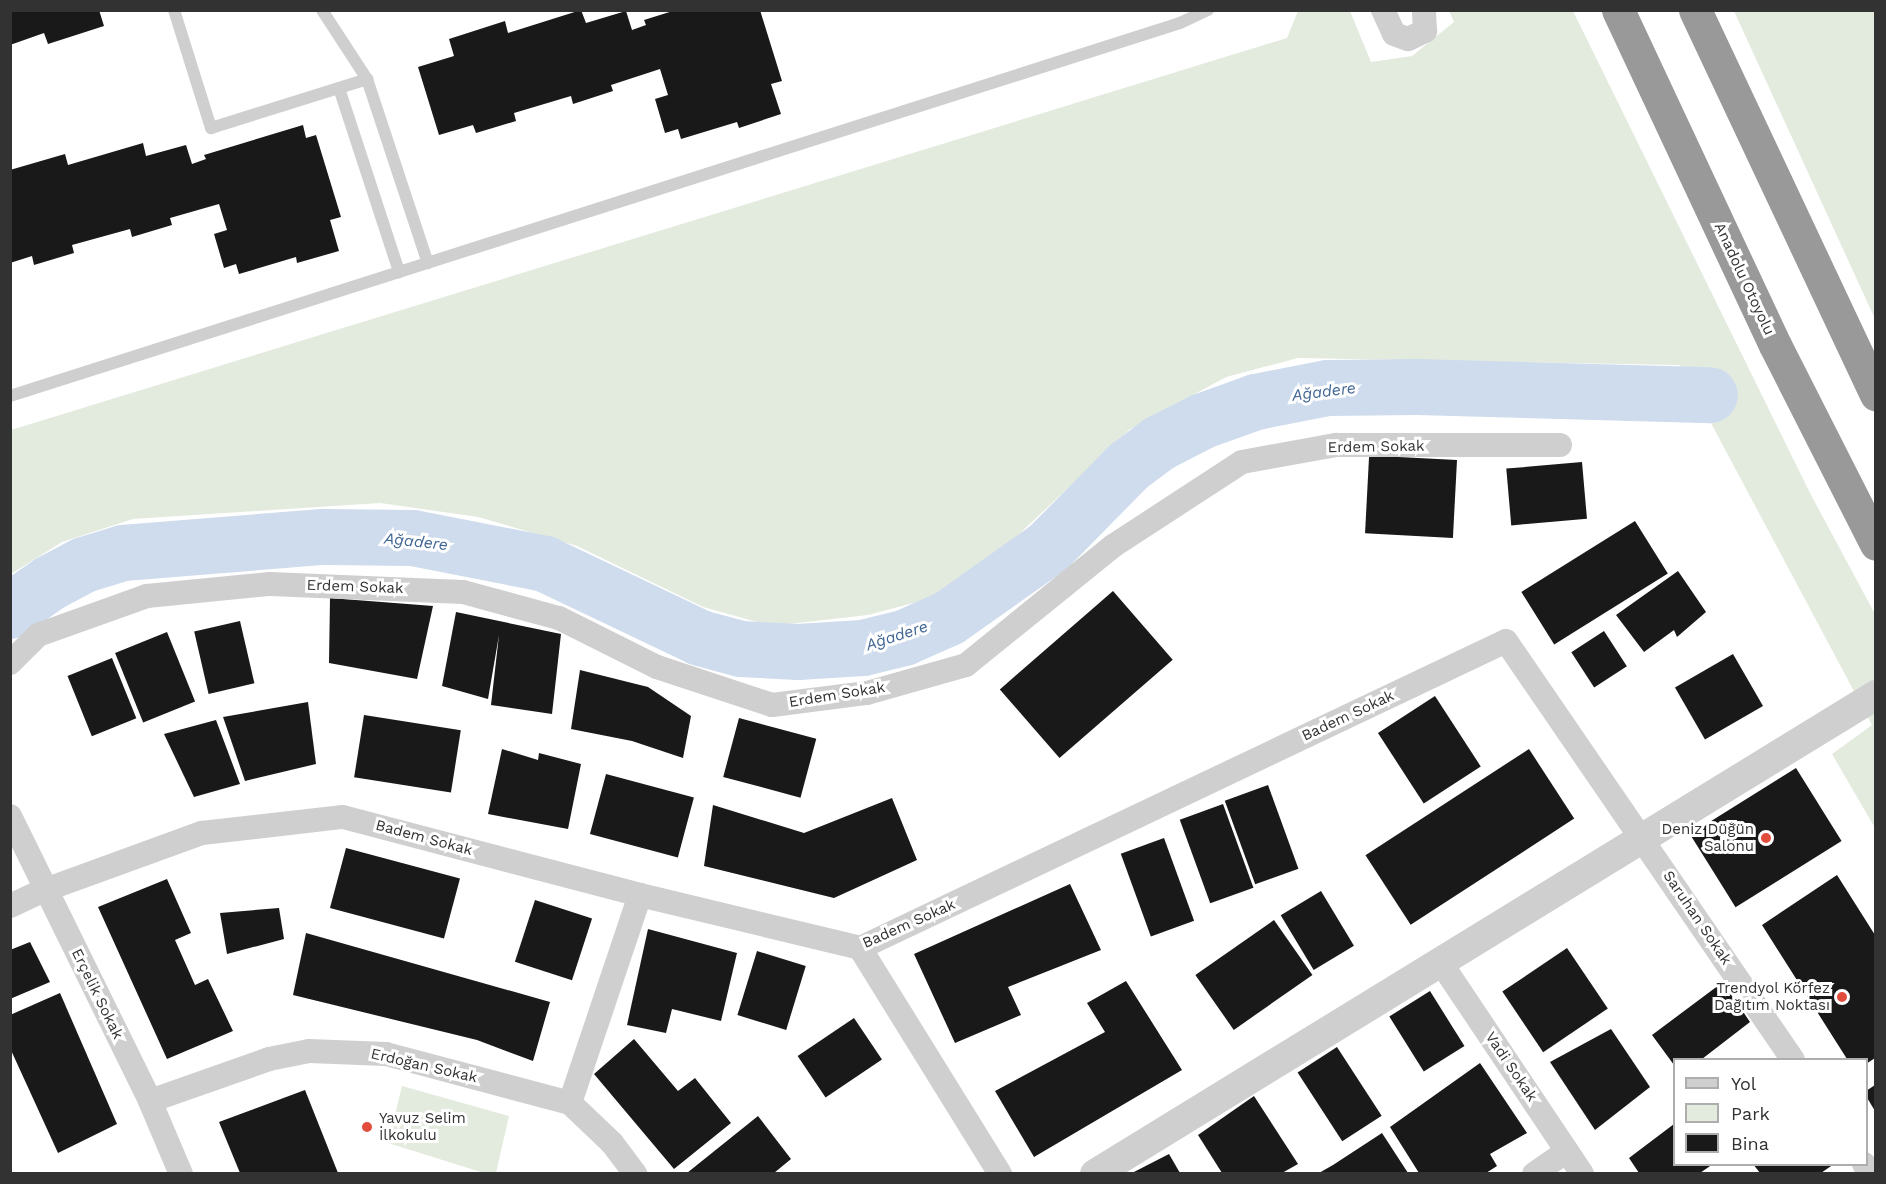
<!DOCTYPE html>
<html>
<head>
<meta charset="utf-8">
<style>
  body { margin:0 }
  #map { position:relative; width:1886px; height:1184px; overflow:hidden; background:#fff; font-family:"Work Sans",sans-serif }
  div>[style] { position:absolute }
  .green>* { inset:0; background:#e3ebdf }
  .river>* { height:56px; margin:-28px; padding:0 28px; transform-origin:28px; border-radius:28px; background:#cfdced }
  .building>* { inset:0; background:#191919; transform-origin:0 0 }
  .service>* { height:12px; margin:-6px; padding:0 6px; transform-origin:6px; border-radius:6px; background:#cfcfcf }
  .minor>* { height:24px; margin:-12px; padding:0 12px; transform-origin:12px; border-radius:12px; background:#cfcfcf }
  .tertiary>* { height:30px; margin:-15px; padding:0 15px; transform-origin:15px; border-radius:15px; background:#cfcfcf }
  .motorway>* { height:33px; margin:-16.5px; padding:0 16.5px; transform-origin:16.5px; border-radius:16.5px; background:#999 }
  .dots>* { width:16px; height:16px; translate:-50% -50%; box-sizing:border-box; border:3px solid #fff; border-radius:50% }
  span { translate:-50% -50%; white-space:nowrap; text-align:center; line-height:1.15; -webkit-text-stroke:6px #fff; paint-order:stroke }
  .street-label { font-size:15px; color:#323232 }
  .poi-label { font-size:15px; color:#323232 }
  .right { translate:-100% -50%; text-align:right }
  .left { translate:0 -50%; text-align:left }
  .water-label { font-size:16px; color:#416694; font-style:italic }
  .frame { position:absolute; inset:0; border:12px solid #323232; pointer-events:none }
  .legend { position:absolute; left:1673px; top:1058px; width:195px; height:108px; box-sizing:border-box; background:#fff; border:2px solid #adadad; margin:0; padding:8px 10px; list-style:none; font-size:18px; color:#323232 }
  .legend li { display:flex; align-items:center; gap:12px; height:30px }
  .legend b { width:30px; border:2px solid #adadad }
</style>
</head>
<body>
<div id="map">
  <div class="green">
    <div style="clip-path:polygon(1298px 11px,1350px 11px,1371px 62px,1412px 56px,1454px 22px,1449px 11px,1573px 11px,1811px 495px,1875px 614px,1875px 828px,1832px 754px,1872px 725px,1680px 365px,1298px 358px,1226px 377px,1129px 430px,996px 556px,932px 598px,868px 615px,771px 626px,703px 607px,577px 546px,478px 517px,380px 503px,133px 519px,62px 542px,11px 574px,11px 430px,1287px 38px)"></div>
    <div style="clip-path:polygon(1734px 11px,1875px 11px,1875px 319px)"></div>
    <div style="clip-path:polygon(402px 1086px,509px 1116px,496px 1173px,484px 1173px,388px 1143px)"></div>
  </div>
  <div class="river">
    <div style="left:10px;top:611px;width:49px;rotate:-35deg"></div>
    <div style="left:50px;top:583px;width:38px;rotate:-28deg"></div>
    <div style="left:84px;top:565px;width:41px;rotate:-17.1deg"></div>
    <div style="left:123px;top:553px;width:201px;rotate:-4.6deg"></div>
    <div style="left:323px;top:537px;width:90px;rotate:0.6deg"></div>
    <div style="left:413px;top:538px;width:135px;rotate:11.1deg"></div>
    <div style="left:545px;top:564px;width:172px;rotate:25.5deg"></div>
    <div style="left:700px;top:638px;width:42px;rotate:15deg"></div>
    <div style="left:741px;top:649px;width:57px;rotate:3deg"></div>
    <div style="left:798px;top:652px;width:65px;rotate:-3.5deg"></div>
    <div style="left:863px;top:648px;width:42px;rotate:-13.7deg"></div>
    <div style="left:904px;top:638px;width:49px;rotate:-24deg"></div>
    <div style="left:949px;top:618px;width:121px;rotate:-35.3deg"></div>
    <div style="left:1048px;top:548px;width:115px;rotate:-45.4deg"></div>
    <div style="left:1129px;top:466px;width:39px;rotate:-37deg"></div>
    <div style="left:1160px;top:443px;width:48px;rotate:-27.1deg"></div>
    <div style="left:1203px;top:421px;width:56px;rotate:-19.7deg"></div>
    <div style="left:1256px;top:402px;width:73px;rotate:-11deg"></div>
    <div style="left:1328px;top:388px;width:89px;rotate:-0.6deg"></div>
    <div style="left:1417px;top:387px;width:293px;rotate:1.6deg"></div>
  </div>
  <div class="building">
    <div style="clip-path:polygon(10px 10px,99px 10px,104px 26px,48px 44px,44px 33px,10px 45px)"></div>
    <div style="clip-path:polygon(581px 10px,586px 23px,626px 11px,632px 30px,646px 25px,644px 20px,676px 10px,760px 10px,782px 81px,771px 84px,781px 114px,739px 128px,737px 122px,681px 139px,678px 129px,665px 133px,655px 99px,668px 95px,660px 69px,611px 85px,613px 91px,573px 104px,571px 96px,514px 113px,516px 121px,476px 133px,473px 125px,439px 135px,418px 67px,454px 56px,449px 39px,505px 21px,508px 33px)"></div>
    <div style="clip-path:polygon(303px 125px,306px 138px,316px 135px,341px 217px,330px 220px,339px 251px,297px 263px,296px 257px,239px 274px,236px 264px,224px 268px,214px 234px,227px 230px,219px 204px,170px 218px,172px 225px,132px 237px,130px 229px,72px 245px,74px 253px,34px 265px,32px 256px,10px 263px,10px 170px,65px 154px,68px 165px,143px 143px,146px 156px,186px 145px,192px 164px,206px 159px,204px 155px)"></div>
    <div style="left:1457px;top:460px;width:78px;height:88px;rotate:93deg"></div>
    <div style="left:1582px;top:462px;width:57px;height:76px;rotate:85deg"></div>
    <div style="left:1635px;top:521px;width:62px;height:134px;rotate:58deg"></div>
    <div style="clip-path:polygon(1678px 571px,1706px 612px,1677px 637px,1674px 630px,1644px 652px,1616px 615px)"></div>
    <div style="left:1113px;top:591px;width:91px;height:150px;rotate:49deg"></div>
    <div style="clip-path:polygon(330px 598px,433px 606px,417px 679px,329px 663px)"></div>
    <div style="clip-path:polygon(456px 612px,561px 634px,552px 714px,491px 705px,499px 635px,488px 699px,442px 686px)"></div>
    <div style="left:240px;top:621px;width:64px;height:47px;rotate:77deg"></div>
    <div style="left:1604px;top:631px;width:42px;height:39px;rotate:57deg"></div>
    <div style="left:167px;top:632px;width:75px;height:56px;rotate:68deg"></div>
    <div style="left:1733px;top:654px;width:60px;height:67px;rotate:60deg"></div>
    <div style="left:112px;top:658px;width:65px;height:48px;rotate:68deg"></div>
    <div style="clip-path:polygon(580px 670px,648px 687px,691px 716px,683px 758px,632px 741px,571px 729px)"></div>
    <div style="left:1435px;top:696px;width:84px;height:68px;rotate:57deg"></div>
    <div style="clip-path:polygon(308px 702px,316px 764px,245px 781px,223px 717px)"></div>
    <div style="left:364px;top:715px;width:98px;height:63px;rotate:9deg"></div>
    <div style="left:739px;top:718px;width:80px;height:61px;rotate:15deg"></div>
    <div style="clip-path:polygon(216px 720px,240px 784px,194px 797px,164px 734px)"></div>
    <div style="clip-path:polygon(502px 749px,538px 760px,539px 753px,581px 764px,568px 829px,488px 814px)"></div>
    <div style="left:1529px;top:749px;width:83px;height:195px;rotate:57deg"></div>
    <div style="left:1796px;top:768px;width:86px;height:125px;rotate:58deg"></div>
    <div style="left:606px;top:774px;width:91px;height:62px;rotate:15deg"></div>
    <div style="left:1268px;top:785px;width:89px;height:46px;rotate:70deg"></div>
    <div style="clip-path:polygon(892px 798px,917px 860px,834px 898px,704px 866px,713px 805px,804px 833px)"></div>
    <div style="left:1223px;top:804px;width:89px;height:46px;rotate:70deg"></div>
    <div style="left:1164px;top:838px;width:88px;height:46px;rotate:70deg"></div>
    <div style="left:346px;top:848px;width:118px;height:62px;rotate:15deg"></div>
    <div style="clip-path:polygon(1837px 875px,1875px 935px,1875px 1058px,1866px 1064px,1866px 1059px,1847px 1059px,1762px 925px)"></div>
    <div style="clip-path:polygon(167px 879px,191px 933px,175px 940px,195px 985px,208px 979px,233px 1031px,167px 1059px,98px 907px)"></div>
    <div style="clip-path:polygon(1070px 884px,1101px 950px,1008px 987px,1021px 1015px,955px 1043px,914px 954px)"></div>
    <div style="left:1321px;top:891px;width:64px;height:47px;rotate:59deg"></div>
    <div style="left:535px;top:900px;width:60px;height:65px;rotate:18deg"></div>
    <div style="clip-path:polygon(279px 908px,284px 939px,227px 954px,220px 913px)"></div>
    <div style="left:1274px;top:920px;width:67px;height:96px;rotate:55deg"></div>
    <div style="clip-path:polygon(648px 929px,737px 953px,721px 1021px,672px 1009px,666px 1033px,627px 1025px)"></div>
    <div style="clip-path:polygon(306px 933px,550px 1002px,533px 1061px,477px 1040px,293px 995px)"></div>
    <div style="clip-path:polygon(30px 942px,50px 982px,10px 999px,10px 950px)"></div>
    <div style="left:1567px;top:948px;width:73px;height:78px;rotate:56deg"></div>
    <div style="left:757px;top:951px;width:51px;height:67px;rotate:17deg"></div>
    <div style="clip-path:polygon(1126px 981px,1182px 1070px,1034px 1157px,995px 1091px,1105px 1032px,1087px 1003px)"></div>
    <div style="clip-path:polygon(1723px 982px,1750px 1022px,1702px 1059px,1674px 1059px,1674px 1065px,1652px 1035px)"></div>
    <div style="left:1430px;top:991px;width:65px;height:48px;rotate:58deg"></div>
    <div style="clip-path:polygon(60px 993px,117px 1124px,58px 1153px,10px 1048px,10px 1015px)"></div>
    <div style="left:854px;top:1018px;width:50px;height:68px;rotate:56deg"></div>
    <div style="clip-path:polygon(1611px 1029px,1650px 1087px,1595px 1130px,1550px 1062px)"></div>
    <div style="clip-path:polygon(634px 1039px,678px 1091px,695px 1078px,731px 1123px,674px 1169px,594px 1074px)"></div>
    <div style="left:1337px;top:1047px;width:82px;height:47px;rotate:57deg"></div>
    <div style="clip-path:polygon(1480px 1063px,1527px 1133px,1490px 1154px,1497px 1166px,1486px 1173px,1419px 1173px,1390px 1127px)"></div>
    <div style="clip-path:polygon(1875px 1085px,1875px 1111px,1866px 1096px,1866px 1091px)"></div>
    <div style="clip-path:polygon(305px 1090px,338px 1173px,240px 1173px,219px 1122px)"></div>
    <div style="clip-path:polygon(1254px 1096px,1298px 1164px,1282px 1173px,1222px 1173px,1198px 1135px)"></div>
    <div style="clip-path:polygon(758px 1116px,791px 1159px,774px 1173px,687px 1173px)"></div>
    <div style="clip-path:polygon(1674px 1124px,1674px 1164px,1713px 1164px,1700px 1173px,1639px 1173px,1629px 1158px)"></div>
    <div style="clip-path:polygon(1382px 1133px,1408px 1173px,1319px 1173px,1333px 1165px)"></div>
    <div style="clip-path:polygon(1169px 1154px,1180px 1173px,1132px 1173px)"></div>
    <div style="clip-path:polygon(1753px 1164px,1834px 1164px,1821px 1173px,1760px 1173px)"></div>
  </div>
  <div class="service">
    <div style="left:174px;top:10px;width:124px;rotate:72.6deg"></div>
    <div style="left:211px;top:128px;width:164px;rotate:-17.4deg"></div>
    <div style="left:322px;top:10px;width:82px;rotate:56.9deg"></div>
    <div style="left:367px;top:79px;width:194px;rotate:71.7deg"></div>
    <div style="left:339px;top:88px;width:194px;rotate:71.9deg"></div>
    <div style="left:10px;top:396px;width:1228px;rotate:-17.68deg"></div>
    <div style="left:1180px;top:23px;width:31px;rotate:-25deg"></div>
  </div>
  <div class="minor">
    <div style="left:1383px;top:10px;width:26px;rotate:65deg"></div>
    <div style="left:1394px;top:34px;width:15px;rotate:20deg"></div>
    <div style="left:1408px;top:39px;width:19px;rotate:-25deg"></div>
    <div style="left:1425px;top:31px;width:21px;rotate:-93deg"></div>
    <div style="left:10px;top:663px;width:40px;rotate:-45deg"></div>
    <div style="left:38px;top:635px;width:116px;rotate:-19.7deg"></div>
    <div style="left:147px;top:596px;width:124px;rotate:-5.6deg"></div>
    <div style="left:270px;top:584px;width:193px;rotate:2.4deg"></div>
    <div style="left:463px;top:592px;width:99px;rotate:15.2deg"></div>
    <div style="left:559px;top:618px;width:110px;rotate:26.6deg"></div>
    <div style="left:657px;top:667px;width:121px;rotate:18.3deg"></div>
    <div style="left:772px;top:705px;width:96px;rotate:-7.2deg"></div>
    <div style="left:867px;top:693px;width:103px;rotate:-15.8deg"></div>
    <div style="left:966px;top:665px;width:189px;rotate:-39deg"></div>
    <div style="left:1113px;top:546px;width:154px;rotate:-33.1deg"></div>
    <div style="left:1242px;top:462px;width:96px;rotate:-10.3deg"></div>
    <div style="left:1336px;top:445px;width:224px"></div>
    <div style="left:10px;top:816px;width:318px;rotate:63.8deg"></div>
    <div style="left:150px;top:1101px;width:79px;rotate:67deg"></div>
    <div style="left:10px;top:906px;width:38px;rotate:-25deg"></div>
    <div style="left:45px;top:890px;width:167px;rotate:-20deg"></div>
    <div style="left:202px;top:833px;width:142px;rotate:-6.5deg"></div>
    <div style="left:343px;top:817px;width:307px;rotate:14.7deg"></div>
    <div style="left:640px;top:895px;width:226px;rotate:13.5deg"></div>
    <div style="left:860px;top:948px;width:715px;rotate:-25.42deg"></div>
    <div style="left:1506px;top:641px;width:508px;rotate:55.59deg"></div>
    <div style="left:860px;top:948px;width:266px;rotate:58.2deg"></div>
    <div style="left:1439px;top:960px;width:257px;rotate:56.2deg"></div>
    <div style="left:150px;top:1101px;width:126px;rotate:-19.4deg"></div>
    <div style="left:269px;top:1059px;width:41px;rotate:-11.3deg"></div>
    <div style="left:309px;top:1051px;width:77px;rotate:2.2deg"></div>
    <div style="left:386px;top:1054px;width:190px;rotate:14.9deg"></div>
    <div style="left:570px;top:1103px;width:58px;rotate:43.6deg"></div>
    <div style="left:612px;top:1143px;width:39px;rotate:53deg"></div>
    <div style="left:570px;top:1103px;width:219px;rotate:-71.4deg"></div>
    <div style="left:1864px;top:1164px;width:12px;rotate:59deg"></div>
    <div style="left:1534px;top:1174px;width:40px;rotate:-34.9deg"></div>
  </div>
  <div class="tertiary">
    <div style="left:1095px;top:1174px;width:916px;rotate:-31.52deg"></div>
  </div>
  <div class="motorway">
    <div style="left:1618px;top:10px;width:370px;rotate:64.9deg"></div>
    <div style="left:1775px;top:345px;width:223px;rotate:63.1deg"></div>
    <div style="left:1695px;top:10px;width:425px;rotate:64.8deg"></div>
  </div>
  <div class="dots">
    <div style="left:1766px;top:838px;background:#e24c3c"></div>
    <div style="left:1842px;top:997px;background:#e24c3c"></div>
    <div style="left:367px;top:1127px;background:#e24c3c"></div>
  </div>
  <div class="street-label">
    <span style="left:1744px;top:279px;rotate:65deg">Anadolu Otoyolu</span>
    <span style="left:1376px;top:447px;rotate:-1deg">Erdem Sokak</span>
    <span style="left:355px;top:587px;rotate:2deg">Erdem Sokak</span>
    <span style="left:837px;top:695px;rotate:-9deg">Erdem Sokak</span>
    <span style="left:1348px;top:716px;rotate:-25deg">Badem Sokak</span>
    <span style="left:424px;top:838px;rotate:15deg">Badem Sokak</span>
    <span style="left:1697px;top:918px;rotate:56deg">Saruhan Sokak</span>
    <span style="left:909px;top:924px;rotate:-24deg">Badem Sokak</span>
    <span style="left:97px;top:994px;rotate:64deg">Erçelik Sokak</span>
    <span style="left:424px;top:1066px;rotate:13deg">Erdoğan Sokak</span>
    <span style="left:1511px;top:1067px;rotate:56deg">Vadi Sokak</span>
  </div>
  <div class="poi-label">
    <span class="right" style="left:1754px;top:838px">Deniz Düğün<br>Salonu</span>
    <span class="right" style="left:1830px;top:997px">Trendyol Körfez<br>Dağıtım Noktası</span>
    <span class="left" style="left:379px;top:1127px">Yavuz Selim<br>İlkokulu</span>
  </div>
  <div class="water-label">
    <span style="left:1324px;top:392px;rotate:-7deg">Ağadere</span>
    <span style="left:416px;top:542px;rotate:6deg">Ağadere</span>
    <span style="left:897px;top:636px;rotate:-18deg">Ağadere</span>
  </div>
  <div class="frame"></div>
  <ul class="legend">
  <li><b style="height:8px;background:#cfcfcf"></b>Yol</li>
  <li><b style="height:16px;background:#e3ebdf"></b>Park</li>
  <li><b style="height:16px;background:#191919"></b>Bina</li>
  </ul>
</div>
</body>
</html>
